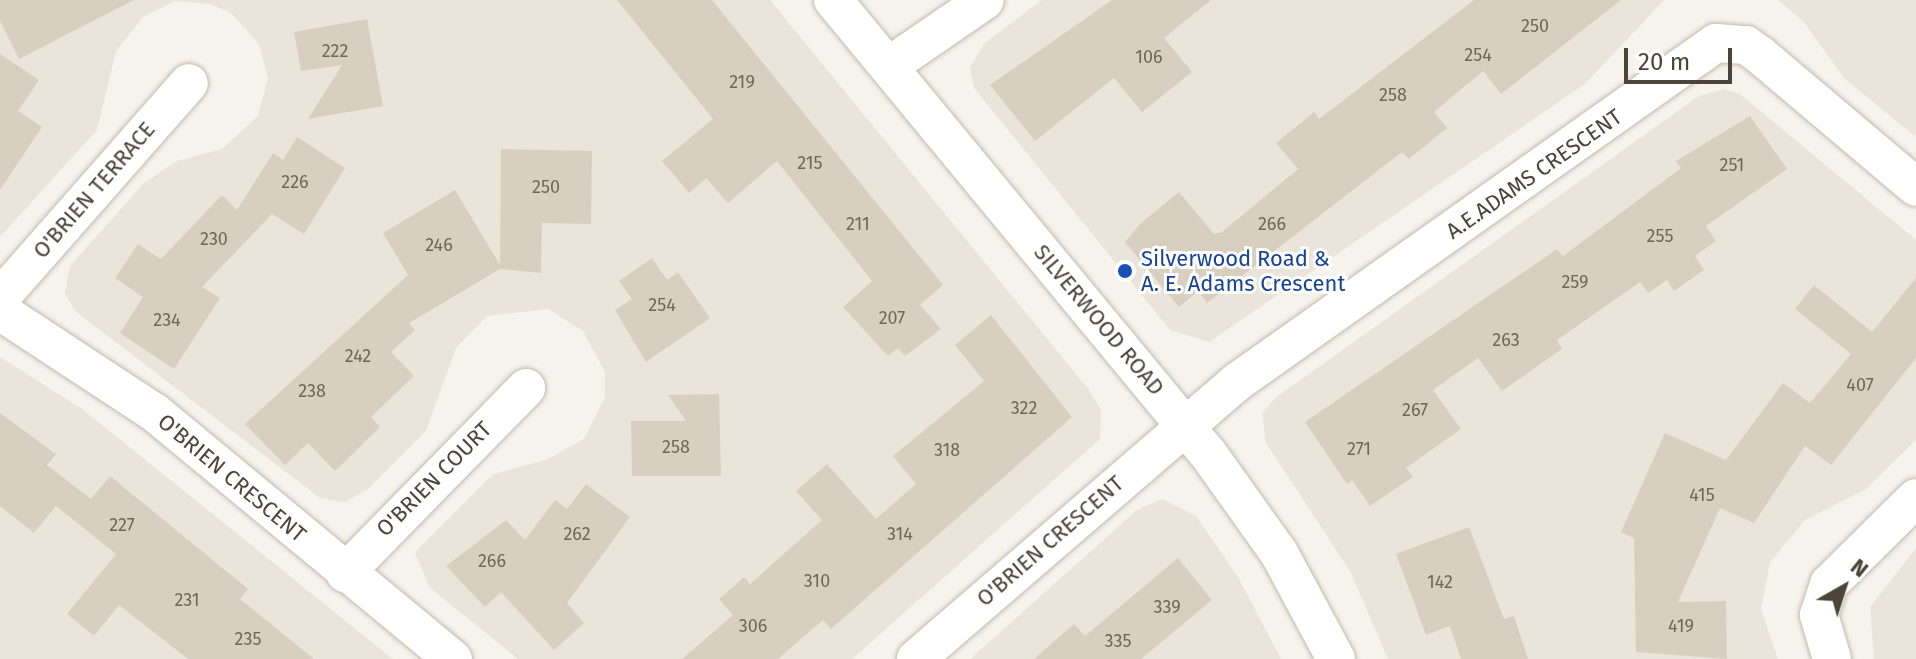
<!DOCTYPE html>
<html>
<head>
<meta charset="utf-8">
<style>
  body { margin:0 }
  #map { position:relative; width:1916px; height:659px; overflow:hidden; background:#f6f3ec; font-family:"Fira Sans",sans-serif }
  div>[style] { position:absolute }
  .residential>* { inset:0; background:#eae5da }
  .building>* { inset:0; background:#d8cfc1 }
  .roads { filter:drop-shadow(0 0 2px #c2bbae) drop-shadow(0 0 2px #c2bbae) }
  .minor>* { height:38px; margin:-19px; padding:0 19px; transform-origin:19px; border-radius:19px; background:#fff }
  .dots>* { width:22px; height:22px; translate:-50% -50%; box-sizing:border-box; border:4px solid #fff; border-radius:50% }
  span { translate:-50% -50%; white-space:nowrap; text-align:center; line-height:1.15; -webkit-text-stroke:6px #fff; paint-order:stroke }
  .number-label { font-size:18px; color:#6e675b }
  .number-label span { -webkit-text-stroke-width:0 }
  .street-label { font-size:22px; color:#4b4439 }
  .transit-label { font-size:22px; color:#164399 }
  .left { translate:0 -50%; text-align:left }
  .north { position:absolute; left:1804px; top:547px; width:80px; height:80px; -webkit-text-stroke:6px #fff; paint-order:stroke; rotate:39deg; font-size:22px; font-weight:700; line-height:32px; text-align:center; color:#4b4439 }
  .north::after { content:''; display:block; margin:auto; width:28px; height:36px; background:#4b4439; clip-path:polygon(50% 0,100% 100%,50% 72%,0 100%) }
  .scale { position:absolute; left:1624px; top:48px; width:108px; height:36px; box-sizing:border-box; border:4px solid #4b4439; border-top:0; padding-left:10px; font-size:24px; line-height:28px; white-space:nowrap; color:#4b4439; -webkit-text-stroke:6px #fff; paint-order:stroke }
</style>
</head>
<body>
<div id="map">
  <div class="residential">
    <div style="clip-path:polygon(0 0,770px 0,1089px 390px,1101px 410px,1100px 439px,852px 659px,518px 659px,429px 587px,415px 552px,493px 474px,546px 460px,584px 439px,605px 397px,605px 372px,583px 331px,548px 309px,487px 316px,456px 348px,426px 431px,367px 490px,344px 502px,320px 498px,75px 311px,65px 293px,70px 266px,144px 183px,177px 161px,222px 149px,258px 116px,268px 78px,259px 44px,231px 13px,210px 4px,175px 1px,144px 16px,116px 51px,97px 130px,0 237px)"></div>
    <div style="clip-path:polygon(1042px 0,1664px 0,1585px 84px,1209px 342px,1170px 330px,974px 88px,970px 67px,985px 43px)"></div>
    <div style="clip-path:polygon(1778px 0,1916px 0,1916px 137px,1844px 78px,1803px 21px)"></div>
    <div style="clip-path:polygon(1724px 89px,1740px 94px,1916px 240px,1916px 440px,1866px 489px,1805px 520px,1770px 562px,1761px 609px,1778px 659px,1388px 659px,1350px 571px,1266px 443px,1262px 413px,1275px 398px,1699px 96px)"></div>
    <div style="clip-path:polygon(0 357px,82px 409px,393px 659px,0 659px)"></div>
    <div style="clip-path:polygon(1162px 499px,1196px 516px,1238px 577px,1281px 659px,970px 659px,1137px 510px)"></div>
    <div style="clip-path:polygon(1916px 548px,1916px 659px,1874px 659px,1870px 607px)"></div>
  </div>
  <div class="building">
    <div style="clip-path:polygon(0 0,134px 0,19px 59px,0 21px)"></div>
    <div style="clip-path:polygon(617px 0,712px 0,943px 285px,920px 305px,941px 329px,905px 356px,898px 348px,888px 356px,843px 307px,872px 281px,777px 161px,728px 203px,706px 178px,689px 193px,662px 161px,713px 119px)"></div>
    <div style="clip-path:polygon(1112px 0,1211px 0,1164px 38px,1192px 72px,1142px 112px,1114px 78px,1035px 141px,990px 85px)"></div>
    <div style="clip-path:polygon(1474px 0,1621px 0,1501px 94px,1483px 71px,1434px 112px,1447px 128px,1409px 159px,1402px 152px,1207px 303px,1198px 291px,1179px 307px,1125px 242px,1141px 223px,1179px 192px,1214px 234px,1222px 232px,1298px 169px,1276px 143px,1314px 112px,1319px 119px)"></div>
    <div style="clip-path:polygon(367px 19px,383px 106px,308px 119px,342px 65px,301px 71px,294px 32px)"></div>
    <div style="clip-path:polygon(0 54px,39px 80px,18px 111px,42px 127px,0 190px)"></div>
    <div style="clip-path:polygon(1750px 116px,1787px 169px,1706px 226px,1716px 241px,1695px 256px,1704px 270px,1674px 291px,1667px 280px,1648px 293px,1640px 282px,1557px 340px,1562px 349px,1502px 391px,1478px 358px,1433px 390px,1461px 429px,1406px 468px,1413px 477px,1370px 506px,1352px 480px,1347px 484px,1305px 422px,1557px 249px,1563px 256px,1681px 168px,1676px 161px)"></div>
    <div style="clip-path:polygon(297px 137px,345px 168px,304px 234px,272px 214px,202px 287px,220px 298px,174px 369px,120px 333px,143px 297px,115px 278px,138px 244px,161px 259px,222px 195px,237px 210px,273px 153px,283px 160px)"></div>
    <div style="clip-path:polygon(501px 149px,592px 151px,591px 224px,542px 223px,541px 273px,500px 269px,409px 323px,415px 330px,391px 352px,414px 376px,371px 417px,380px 427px,335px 471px,308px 443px,285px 465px,245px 424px,408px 275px,383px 233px,455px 190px,500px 265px)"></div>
    <div style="clip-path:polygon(652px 258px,667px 280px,678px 272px,710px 318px,646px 362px,615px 310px,632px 299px,619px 281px)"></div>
    <div style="clip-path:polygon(1916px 278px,1916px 358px,1831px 465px,1805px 446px,1754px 523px,1720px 508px,1678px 602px,1726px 601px,1727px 659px,1636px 652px,1634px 538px,1621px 532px,1665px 433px,1726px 460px,1783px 383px,1810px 403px,1851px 354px,1795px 309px,1814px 285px,1872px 332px)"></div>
    <div style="clip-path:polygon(991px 315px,1072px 417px,831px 629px,823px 620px,778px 659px,682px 659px,733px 615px,719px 599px,744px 577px,750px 584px,822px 520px,796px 491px,827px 464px,876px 519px,916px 484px,893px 456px,984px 381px,955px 345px)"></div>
    <div style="clip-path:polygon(719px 394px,721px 476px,632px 476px,631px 421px,686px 421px,668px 395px)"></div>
    <div style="clip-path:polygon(0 413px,56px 454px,47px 465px,91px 499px,110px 476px,248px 589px,240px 599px,314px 659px,188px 659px,119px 605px,94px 636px,67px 614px,116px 554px,56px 506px,34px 533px,0 506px)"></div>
    <div style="clip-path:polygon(586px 484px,630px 517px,567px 603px,584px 623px,554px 650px,501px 592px,485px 607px,446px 566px,506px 520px,525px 540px,555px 500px,567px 509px)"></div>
    <div style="clip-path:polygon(1469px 527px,1504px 619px,1514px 616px,1528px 659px,1461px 659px,1450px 626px,1426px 635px,1396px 554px)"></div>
    <div style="clip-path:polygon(1178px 558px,1212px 600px,1141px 659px,1034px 659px,1074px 624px,1085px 636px)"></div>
  </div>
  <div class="roads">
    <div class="minor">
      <div style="left:833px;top:0;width:590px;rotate:50.43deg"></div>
      <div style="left:1209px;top:455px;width:120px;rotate:54.5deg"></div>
      <div style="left:1279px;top:553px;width:120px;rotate:61.7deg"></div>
      <div style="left:889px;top:66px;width:116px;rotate:-34.5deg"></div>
      <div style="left:0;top:298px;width:286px;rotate:-48.7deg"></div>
      <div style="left:0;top:311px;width:184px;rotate:33.3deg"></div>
      <div style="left:154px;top:412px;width:388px;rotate:39.6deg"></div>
      <div style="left:345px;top:573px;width:259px;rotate:-45.6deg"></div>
      <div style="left:916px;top:659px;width:424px;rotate:-40.8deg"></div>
      <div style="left:1237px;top:382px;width:587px;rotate:-35.29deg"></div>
      <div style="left:1716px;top:43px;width:30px;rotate:4deg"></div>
      <div style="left:1746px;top:45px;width:17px;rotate:36deg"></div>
      <div style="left:1760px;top:55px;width:204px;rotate:40.2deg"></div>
      <div style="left:1832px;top:659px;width:46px;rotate:-106.5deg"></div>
      <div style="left:1819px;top:615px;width:33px;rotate:-72deg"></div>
      <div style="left:1829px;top:584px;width:122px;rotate:-44.7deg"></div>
    </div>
  </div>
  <div class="dots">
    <div style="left:1125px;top:271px;background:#1a4fb4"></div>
  </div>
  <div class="number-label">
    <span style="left:1535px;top:26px">250</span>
    <span style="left:335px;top:51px">222</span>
    <span style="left:1478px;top:55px">254</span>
    <span style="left:1149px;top:57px">106</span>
    <span style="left:742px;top:82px">219</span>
    <span style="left:1393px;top:95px">258</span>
    <span style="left:810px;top:163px">215</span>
    <span style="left:1732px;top:165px">251</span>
    <span style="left:295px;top:182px">226</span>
    <span style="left:546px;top:187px">250</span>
    <span style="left:858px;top:224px">211</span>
    <span style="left:1272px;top:224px">266</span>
    <span style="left:1660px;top:236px">255</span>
    <span style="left:214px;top:239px">230</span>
    <span style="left:439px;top:245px">246</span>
    <span style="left:1575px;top:282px">259</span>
    <span style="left:662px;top:305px">254</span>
    <span style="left:892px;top:318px">207</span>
    <span style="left:167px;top:320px">234</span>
    <span style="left:1506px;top:340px">263</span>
    <span style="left:358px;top:356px">242</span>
    <span style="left:1860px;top:385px">407</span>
    <span style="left:312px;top:391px">238</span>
    <span style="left:1024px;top:408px">322</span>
    <span style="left:1415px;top:410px">267</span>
    <span style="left:676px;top:447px">258</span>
    <span style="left:1359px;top:449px">271</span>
    <span style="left:947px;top:450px">318</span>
    <span style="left:1702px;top:495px">415</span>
    <span style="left:122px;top:525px">227</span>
    <span style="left:577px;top:534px">262</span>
    <span style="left:900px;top:534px">314</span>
    <span style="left:492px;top:561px">266</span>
    <span style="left:817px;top:581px">310</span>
    <span style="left:1440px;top:582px">142</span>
    <span style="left:187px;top:600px">231</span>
    <span style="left:1167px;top:607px">339</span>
    <span style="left:753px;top:626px">306</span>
    <span style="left:1681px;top:626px">419</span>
    <span style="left:248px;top:639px">235</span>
    <span style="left:1118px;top:641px">335</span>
  </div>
  <div class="street-label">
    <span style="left:1534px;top:174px;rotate:-35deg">A.E.ADAMS CRESCENT</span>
    <span style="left:94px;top:190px;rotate:-49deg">O'BRIEN TERRACE</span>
    <span style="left:1099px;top:320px;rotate:50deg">SILVERWOOD ROAD</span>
    <span style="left:232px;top:478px;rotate:40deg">O'BRIEN CRESCENT</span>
    <span style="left:434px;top:479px;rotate:-45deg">O'BRIEN COURT</span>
    <span style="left:1050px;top:541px;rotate:-41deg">O'BRIEN CRESCENT</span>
  </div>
  <div class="transit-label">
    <span class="left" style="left:1141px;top:271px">Silverwood Road &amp;<br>A. E. Adams Crescent</span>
  </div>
  <div class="north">N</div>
  <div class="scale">20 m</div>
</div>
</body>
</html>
